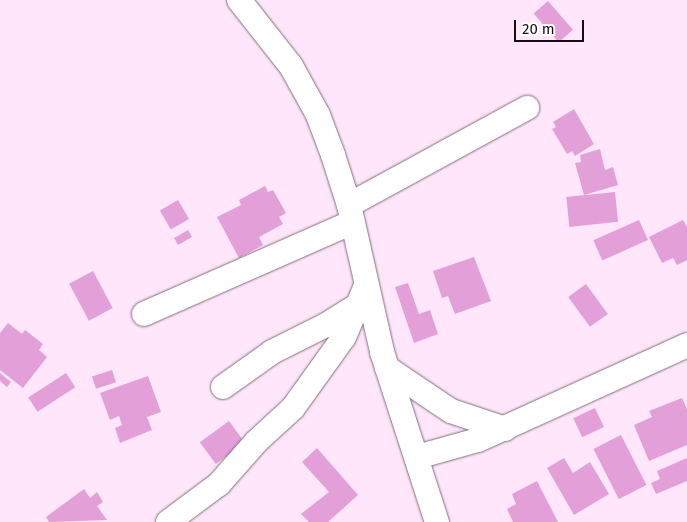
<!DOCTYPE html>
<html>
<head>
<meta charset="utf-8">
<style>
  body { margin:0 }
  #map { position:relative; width:687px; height:522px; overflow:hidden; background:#ffe6fa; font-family:"Fira Sans",sans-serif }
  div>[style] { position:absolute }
  .building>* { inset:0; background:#e29fd8; transform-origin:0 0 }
  .roads { filter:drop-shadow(0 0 1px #826d7e) drop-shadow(0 0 1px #826d7e) }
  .minor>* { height:24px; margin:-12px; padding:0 12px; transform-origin:12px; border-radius:12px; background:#fff }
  span { translate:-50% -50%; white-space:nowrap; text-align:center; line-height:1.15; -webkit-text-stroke:4px #fff; paint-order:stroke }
  .scale { position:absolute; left:514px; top:20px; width:70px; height:22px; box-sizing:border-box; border:2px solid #150d14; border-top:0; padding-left:6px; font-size:15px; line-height:18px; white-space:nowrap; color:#150d14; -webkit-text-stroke:4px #fff; paint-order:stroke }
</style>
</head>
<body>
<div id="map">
  <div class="building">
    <div style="left:548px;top:1px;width:38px;height:19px;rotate:49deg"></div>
    <div style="clip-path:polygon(574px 109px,594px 144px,575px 156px,572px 151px,567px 154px,552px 129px,556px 127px,553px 122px)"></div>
    <div style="clip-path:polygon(600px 149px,605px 170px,613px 167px,618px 185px,584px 195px,575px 163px,581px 162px,580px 155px)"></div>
    <div style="clip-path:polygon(265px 186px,268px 192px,273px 190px,286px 213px,279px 217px,283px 224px,259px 237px,263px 245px,239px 258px,217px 217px,241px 205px,239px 200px)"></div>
    <div style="left:615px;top:192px;width:30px;height:49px;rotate:84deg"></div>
    <div style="left:178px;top:200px;width:22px;height:21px;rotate:60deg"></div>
    <div style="left:639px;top:220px;width:22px;height:50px;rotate:66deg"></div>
    <div style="clip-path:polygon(683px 220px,687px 227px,687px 260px,677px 265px,673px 258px,662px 263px,649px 237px)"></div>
    <div style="left:188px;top:230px;width:8px;height:16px;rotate:60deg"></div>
    <div style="clip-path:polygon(474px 257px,491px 301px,455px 314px,448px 296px,442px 298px,433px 271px)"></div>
    <div style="left:93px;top:271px;width:42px;height:27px;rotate:62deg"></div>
    <div style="clip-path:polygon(408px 283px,419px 314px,430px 310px,438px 334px,414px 343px,395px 287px)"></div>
    <div style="left:586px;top:284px;width:37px;height:22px;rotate:54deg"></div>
    <div style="clip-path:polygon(8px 323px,22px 334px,25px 330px,43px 344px,39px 350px,47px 357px,23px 388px,0 370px,0 333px)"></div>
    <div style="left:112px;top:370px;width:13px;height:21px;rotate:72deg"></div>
    <div style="clip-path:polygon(0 373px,11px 382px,7px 387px,0 381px)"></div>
    <div style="left:66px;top:373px;width:17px;height:45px;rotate:57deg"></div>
    <div style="clip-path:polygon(148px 376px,161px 412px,147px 417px,152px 430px,120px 443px,115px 428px,122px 425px,119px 416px,110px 420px,100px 393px)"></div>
    <div style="clip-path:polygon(682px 398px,687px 409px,687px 445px,649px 461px,634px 425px,652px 417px,649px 411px)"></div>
    <div style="left:595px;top:408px;width:21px;height:24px;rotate:65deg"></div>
    <div style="left:229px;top:421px;width:27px;height:36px;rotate:54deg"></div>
    <div style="left:621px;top:435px;width:56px;height:31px;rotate:63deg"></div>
    <div style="clip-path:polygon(317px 448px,358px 495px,328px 522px,309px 522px,301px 514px,329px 492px,302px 462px)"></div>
    <div style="clip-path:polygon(564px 458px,573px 473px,590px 462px,609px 494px,574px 515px,547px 468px)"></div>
    <div style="clip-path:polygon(687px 458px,687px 481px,656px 494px,651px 483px,660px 479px,657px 471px)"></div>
    <div style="clip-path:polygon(537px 481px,558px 522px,513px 522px,507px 509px,516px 504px,512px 494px)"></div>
    <div style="clip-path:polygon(84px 489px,90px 498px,97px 492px,103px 502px,97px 506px,107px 520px,49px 522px,46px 517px)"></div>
  </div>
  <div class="roads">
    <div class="minor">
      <div style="left:239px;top:0;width:84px;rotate:51.8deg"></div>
      <div style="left:291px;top:66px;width:56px;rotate:61.1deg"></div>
      <div style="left:318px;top:115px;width:43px;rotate:69.4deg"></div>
      <div style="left:333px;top:155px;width:52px;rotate:72.3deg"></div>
      <div style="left:349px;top:205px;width:151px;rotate:77.3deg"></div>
      <div style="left:382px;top:352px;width:179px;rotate:72.1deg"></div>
      <div style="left:349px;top:205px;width:203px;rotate:-28.6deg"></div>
      <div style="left:144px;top:314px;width:228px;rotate:-23.8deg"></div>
      <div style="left:387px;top:368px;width:77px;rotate:33.9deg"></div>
      <div style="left:451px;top:411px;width:57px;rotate:18.4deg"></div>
      <div style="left:223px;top:387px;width:60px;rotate:-35.5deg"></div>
      <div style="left:272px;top:352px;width:60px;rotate:-26.6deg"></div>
      <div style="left:326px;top:325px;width:40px;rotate:-32deg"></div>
      <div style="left:417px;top:457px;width:63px;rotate:-15.6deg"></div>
      <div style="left:478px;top:440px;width:230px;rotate:-24.4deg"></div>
      <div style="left:168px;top:522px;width:64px;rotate:-36.7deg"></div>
      <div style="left:219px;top:484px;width:56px;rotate:-48.6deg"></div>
      <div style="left:256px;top:442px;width:50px;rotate:-42.6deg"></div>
      <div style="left:293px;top:408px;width:87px;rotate:-54.3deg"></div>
      <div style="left:344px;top:337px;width:56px;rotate:-66.7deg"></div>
    </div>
  </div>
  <div class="scale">20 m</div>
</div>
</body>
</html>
